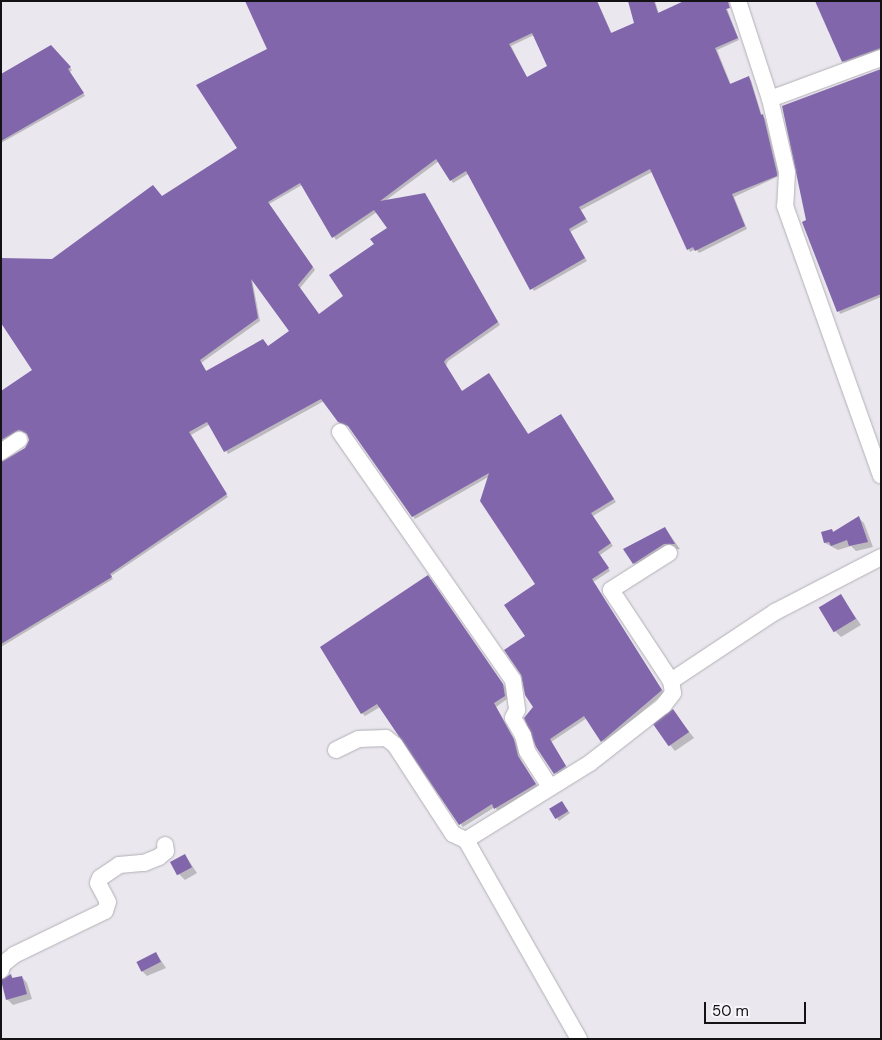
<!DOCTYPE html>
<html>
<head>
<meta charset="utf-8">
<style>
  body { margin:0 }
  #map { position:relative; width:882px; height:1040px; overflow:hidden; background:#eae7ee; font-family:"DM Sans",sans-serif }
  div>[style] { position:absolute }
  .shadow>* { inset:0; background:#0003 }
  .building>* { inset:0; background:#8166ab; transform-origin:0 0 }
  .roads { filter:drop-shadow(0 0 1px #b2b0b6) drop-shadow(0 0 1px #b2b0b6) }
  .minor>* { height:16px; margin:-8px; padding:0 8px; transform-origin:8px; border-radius:8px; background:#fff }
  span { translate:-50% -50%; white-space:nowrap; text-align:center; line-height:1.15; -webkit-text-stroke:5px #f7f5fb; paint-order:stroke }
  .frame { position:absolute; inset:0; border:2px solid #131315; pointer-events:none }
  .scale { position:absolute; left:704px; top:1002px; width:102px; height:22px; box-sizing:border-box; border:2px solid #131315; border-top:0; padding-left:6px; font-size:15px; line-height:18px; white-space:nowrap; color:#131315; -webkit-text-stroke:4px #f7f5fb; paint-order:stroke }
</style>
</head>
<body>
<div id="map">
  <div class="shadow">
    <div style="clip-path:polygon(evenodd,247px 1px,597px 1px,612px 34px,636px 23px,629px 1px,655px 1px,659px 14px,724px 1px,739px 40px,717px 50px,731px 85px,748px 78px,751px 80px,762px 116px,765px 118px,779px 176px,734px 197px,747px 229px,699px 253px,696px 249px,690px 252px,652px 172px,581px 210px,588px 222px,570px 232px,587px 261px,534px 291px,468px 174px,453px 183px,439px 161px,385px 201px,427px 197px,500px 325px,448px 361px,446px 366px,462px 392px,489px 375px,529px 435px,561px 415px,616px 502px,593px 516px,613px 546px,600px 555px,610px 571px,593px 582px,664px 693px,605px 743px,587px 718px,551px 742px,568px 769px,557px 776px,535px 707px,526px 637px,537px 584px,490px 476px,415px 519px,351px 428px,339px 422px,324px 401px,228px 454px,210px 424px,191px 435px,228px 497px,111px 576px,113px 579px,1px 647px,1px 463px,26px 449px,30px 440px,26px 433px,17px 433px,1px 444px,1px 392px,34px 371px,52px 261px,162px 198px,239px 148px,269px 49px,247px 1px,534px 35px,549px 67px,527px 78px,511px 46px,534px 35px,247px 1px,302px 185px,336px 240px,377px 212px,389px 229px,375px 245px,345px 297px,319px 315px,300px 288px,315px 270px,269px 204px,302px 185px,247px 1px,252px 279px,291px 331px,268px 347px,207px 372px,201px 363px,260px 321px,252px 279px)"></div>
    <div style="clip-path:polygon(881px 1px,881px 51px,846px 63px,843px 61px)"></div>
    <div style="clip-path:polygon(51px 47px,72px 70px,70px 72px,85px 96px,1px 143px,1px 76px)"></div>
    <div style="clip-path:polygon(881px 70px,881px 297px,840px 314px,808px 221px)"></div>
    <div style="clip-path:polygon(859px 518px,864px 523px,873px 547px,856px 551px,851px 546px,838px 550px,825px 543px,832px 530px,834px 533px)"></div>
    <div style="clip-path:polygon(665px 528px,680px 549px,670px 550px,639px 569px,634px 563px)"></div>
    <div style="clip-path:polygon(431px 580px,506px 688px,507px 699px,496px 707px,516px 743px,521px 760px,538px 787px,498px 811px,495px 807px,463px 827px,380px 707px,365px 716px,362px 713px)"></div>
    <div style="clip-path:polygon(841px 596px,861px 625px,841px 637px,835px 631px)"></div>
    <div style="clip-path:polygon(673px 711px,694px 738px,675px 751px,670px 745px)"></div>
    <div style="clip-path:polygon(564px 805px,570px 813px,559px 821px,557px 818px)"></div>
    <div style="clip-path:polygon(185px 855px,197px 873px,185px 880px,179px 874px)"></div>
    <div style="clip-path:polygon(156px 953px,166px 968px,147px 976px,142px 971px)"></div>
    <div style="clip-path:polygon(11px 976px,14px 979px,22px 977px,27px 983px,32px 999px,13px 1005px,7px 999px)"></div>
  </div>
  <div class="building">
    <div style="clip-path:polygon(evenodd,245px 1px,597px 1px,611px 33px,634px 23px,628px 1px,654px 1px,658px 13px,684px 1px,728px 1px,730px 8px,726px 9px,738px 38px,715px 48px,730px 84px,749px 76px,761px 115px,763px 114px,777px 173px,777px 176px,732px 194px,745px 226px,695px 251px,693px 247px,687px 250px,650px 169px,579px 207px,586px 219px,569px 229px,585px 258px,530px 290px,466px 171px,450px 181px,436px 159px,380px 201px,425px 193px,498px 322px,446px 359px,444px 362px,462px 391px,489px 373px,528px 434px,561px 414px,614px 499px,591px 513px,611px 543px,598px 552px,609px 568px,592px 579px,662px 690px,601px 742px,584px 716px,550px 739px,566px 766px,554px 774px,536px 747px,524px 718px,533px 707px,525px 695px,521px 675px,504px 650px,525px 636px,504px 605px,535px 584px,480px 501px,489px 473px,412px 517px,348px 426px,338px 422px,321px 399px,224px 452px,207px 422px,189px 432px,227px 494px,110px 574px,112px 577px,1px 644px,1px 462px,25px 448px,29px 440px,27px 434px,19px 430px,1px 440px,1px 391px,32px 370px,1px 323px,1px 258px,52px 259px,153px 185px,162px 196px,237px 148px,196px 85px,267px 49px,245px 1px,532px 33px,547px 66px,527px 77px,509px 44px,532px 33px,245px 1px,300px 183px,332px 238px,374px 210px,387px 228px,370px 239px,374px 244px,329px 275px,343px 296px,319px 314px,298px 285px,313px 267px,268px 202px,300px 183px,245px 1px,251px 279px,289px 331px,268px 346px,263px 339px,206px 371px,200px 360px,258px 318px,251px 279px)"></div>
    <div style="clip-path:polygon(815px 1px,881px 1px,881px 48px,842px 62px)"></div>
    <div style="clip-path:polygon(51px 45px,71px 67px,68px 69px,84px 93px,1px 141px,1px 74px)"></div>
    <div style="clip-path:polygon(881px 69px,881px 294px,837px 312px,802px 222px,806px 220px,782px 106px)"></div>
    <div style="clip-path:polygon(859px 516px,868px 542px,849px 546px,847px 540px,831px 546px,829px 542px,824px 543px,821px 532px,832px 529px,833px 532px)"></div>
    <div style="clip-path:polygon(665px 527px,675px 544px,664px 544px,633px 564px,623px 549px)"></div>
    <div style="clip-path:polygon(428px 575px,503px 684px,505px 696px,494px 703px,514px 739px,518px 756px,536px 784px,494px 809px,492px 804px,459px 825px,377px 704px,361px 714px,320px 647px)"></div>
    <div style="left:841px;top:594px;width:29px;height:26px;rotate:59deg"></div>
    <div style="left:673px;top:709px;width:28px;height:25px;rotate:55deg"></div>
    <div style="left:562px;top:801px;width:12px;height:15px;rotate:59deg"></div>
    <div style="left:185px;top:854px;width:15px;height:17px;rotate:62deg"></div>
    <div style="left:156px;top:952px;width:11px;height:22px;rotate:63deg"></div>
    <div style="clip-path:polygon(11px 974px,12px 978px,22px 976px,27px 994px,6px 1000px,1px 980px)"></div>
  </div>
  <div class="roads">
    <div class="minor">
      <div style="left:738px;top:1px;width:103px;rotate:71.9deg"></div>
      <div style="left:770px;top:99px;width:75px;rotate:76.9deg"></div>
      <div style="left:787px;top:172px;width:34px;rotate:93deg"></div>
      <div style="left:785px;top:206px;width:286px;rotate:70.4deg"></div>
      <div style="left:770px;top:99px;width:118px;rotate:-20.3deg"></div>
      <div style="left:340px;top:432px;width:302px;rotate:55.1deg"></div>
      <div style="left:513px;top:680px;width:30px;rotate:82deg"></div>
      <div style="left:517px;top:710px;width:9px;rotate:117deg"></div>
      <div style="left:513px;top:718px;width:20px;rotate:60deg"></div>
      <div style="left:523px;top:735px;width:16px;rotate:76deg"></div>
      <div style="left:527px;top:751px;width:43px;rotate:57.4deg"></div>
      <div style="left:1px;top:452px;width:22px;rotate:-34deg"></div>
      <div style="left:669px;top:553px;width:69px;rotate:147.5deg"></div>
      <div style="left:611px;top:590px;width:109px;rotate:56.6deg"></div>
      <div style="left:336px;top:750px;width:25px;rotate:-26deg"></div>
      <div style="left:359px;top:739px;width:27px;rotate:-2deg"></div>
      <div style="left:386px;top:738px;width:11px;rotate:38deg"></div>
      <div style="left:395px;top:745px;width:106px;rotate:56.9deg"></div>
      <div style="left:453px;top:834px;width:14px;rotate:25deg"></div>
      <div style="left:1px;top:970px;width:6px;rotate:-72deg"></div>
      <div style="left:3px;top:964px;width:14px;rotate:-39deg"></div>
      <div style="left:14px;top:955px;width:101px;rotate:-25.8deg"></div>
      <div style="left:105px;top:911px;width:9px;rotate:-72deg"></div>
      <div style="left:108px;top:902px;width:21px;rotate:-118deg"></div>
      <div style="left:98px;top:883px;width:5px;rotate:-68deg"></div>
      <div style="left:100px;top:878px;width:23px;rotate:-34deg"></div>
      <div style="left:119px;top:865px;width:25px;rotate:-5deg"></div>
      <div style="left:144px;top:863px;width:16px;rotate:-22deg"></div>
      <div style="left:159px;top:857px;width:9px;rotate:-41deg"></div>
      <div style="left:166px;top:851px;width:6px;rotate:-99deg"></div>
      <div style="left:579px;top:1039px;width:229px;rotate:-119.6deg"></div>
      <div style="left:466px;top:840px;width:146px;rotate:-31.8deg"></div>
      <div style="left:590px;top:763px;width:93px;rotate:-38deg"></div>
      <div style="left:663px;top:706px;width:16px;rotate:-52deg"></div>
      <div style="left:673px;top:693px;width:12px;rotate:-99deg"></div>
      <div style="left:671px;top:681px;width:125px;rotate:-33.6deg"></div>
      <div style="left:775px;top:612px;width:119px;rotate:-27.4deg"></div>
    </div>
  </div>
  <div class="frame"></div>
  <div class="scale">50 m</div>
</div>
</body>
</html>
